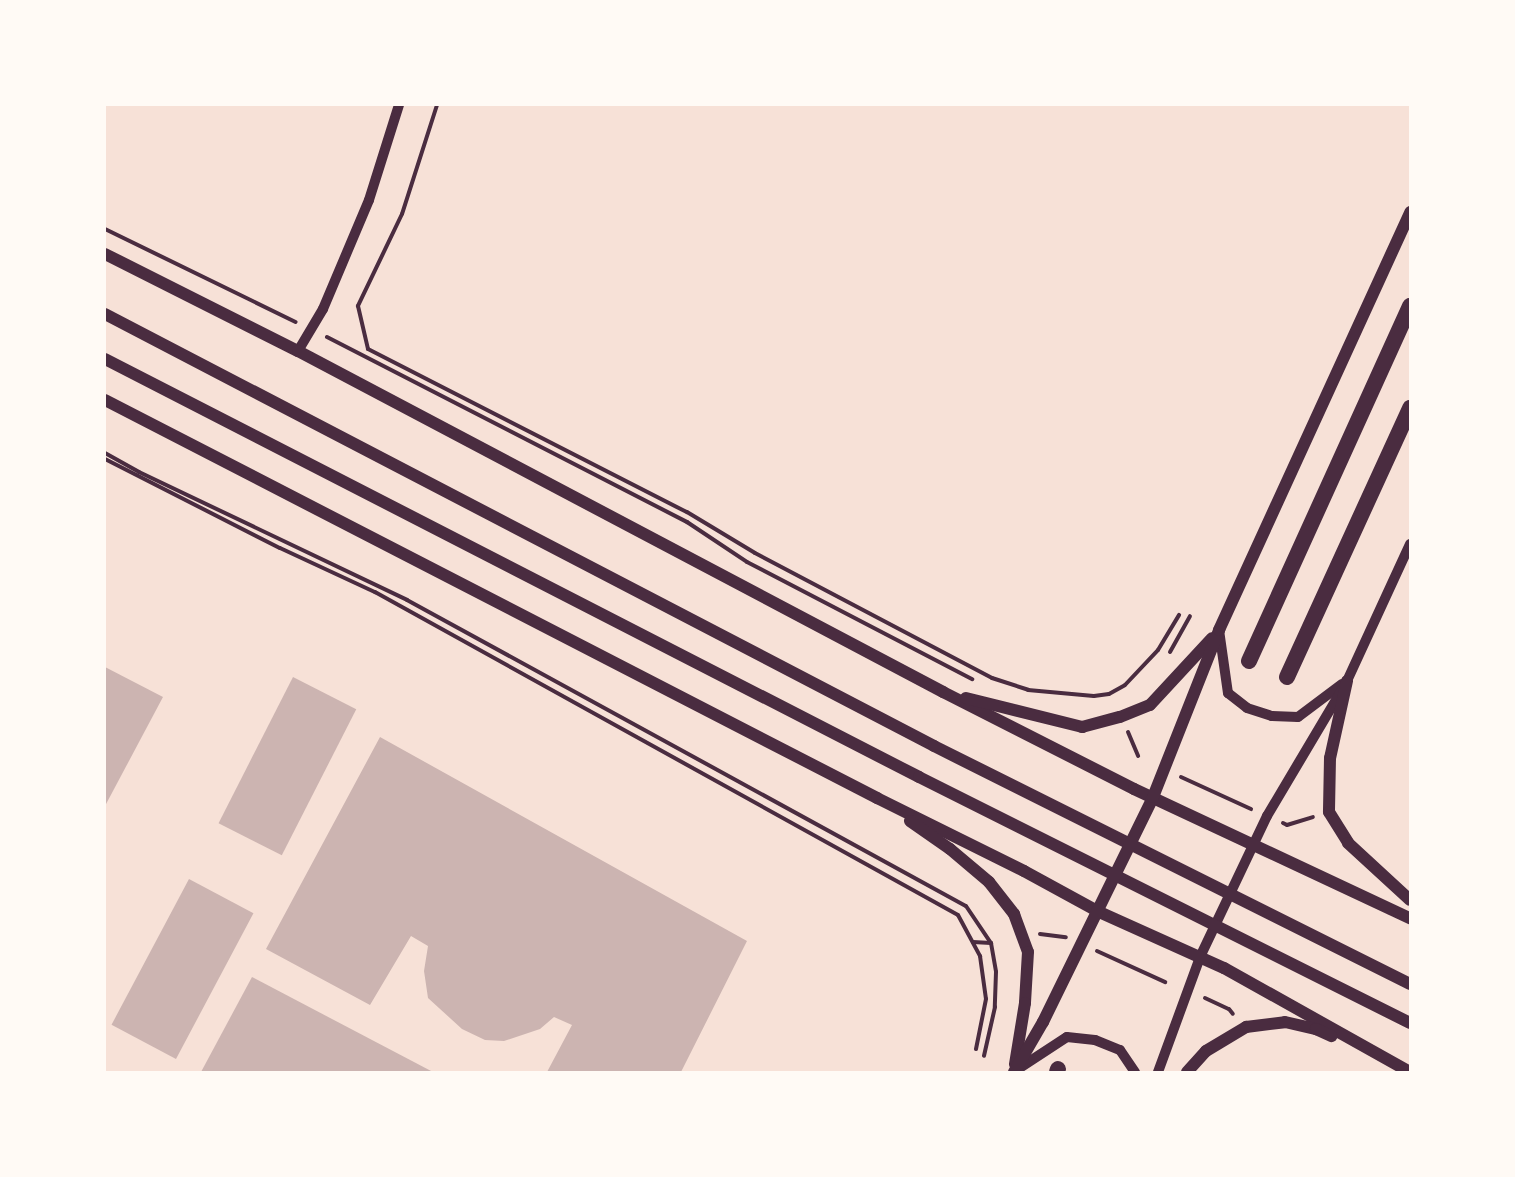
<!DOCTYPE html>
<html>
<head>
<meta charset="utf-8">
<style>
  body { margin:0 }
  #map { position:relative; width:1515px; height:1177px; overflow:hidden; background:#f7e1d7; font-family:Karla,sans-serif }
  div>[style] { position:absolute }
  .building>* { inset:0; background:#ccb4b1; transform-origin:0 0 }
  .path>* { height:4px; margin:-2px; padding:0 2px; transform-origin:2px; border-radius:2px; background:#4a2c40 }
  .tertiary>* { height:10px; margin:-5px; padding:0 5px; transform-origin:5px; border-radius:5px; background:#4a2c40 }
  .secondary>* { height:12px; margin:-6px; padding:0 6px; transform-origin:6px; border-radius:6px; background:#4a2c40 }
  .trunk>* { height:16px; margin:-8px; padding:0 8px; transform-origin:8px; border-radius:8px; background:#4a2c40 }
  span { translate:-50% -50%; white-space:nowrap; text-align:center; line-height:1.15; -webkit-text-stroke:4.5px #fffaf5; paint-order:stroke }
  .frame { position:absolute; inset:0; border:106px solid #fffaf5; pointer-events:none }
</style>
</head>
<body>
<div id="map">
  <div class="building">
    <div style="clip-path:polygon(105px 667px,163px 697px,105px 806px)"></div>
    <div style="left:293px;top:677px;width:71px;height:164px;rotate:27deg"></div>
    <div style="clip-path:polygon(380px 737px,747px 941px,681px 1072px,547px 1072px,572px 1025px,554px 1017px,540px 1029px,504px 1041px,485px 1040px,462px 1029px,428px 998px,424px 971px,428px 946px,411px 936px,370px 1005px,266px 949px)"></div>
    <div style="left:189px;top:879px;width:73px;height:165px;rotate:28deg"></div>
    <div style="clip-path:polygon(252px 977px,433px 1072px,201px 1072px)"></div>
  </div>
  <div class="path">
    <div style="left:437px;top:105px;width:114px;rotate:107.8deg"></div>
    <div style="left:402px;top:214px;width:102px;rotate:115.6deg"></div>
    <div style="left:358px;top:306px;width:44px;rotate:76.9deg"></div>
    <div style="left:368px;top:349px;width:358px;rotate:27.1deg"></div>
    <div style="left:687px;top:512px;width:79px;rotate:31.1deg"></div>
    <div style="left:755px;top:553px;width:268px;rotate:27.8deg"></div>
    <div style="left:992px;top:678px;width:38px;rotate:18deg"></div>
    <div style="left:1028px;top:690px;width:66px;rotate:5.2deg"></div>
    <div style="left:1094px;top:696px;width:15px;rotate:-8deg"></div>
    <div style="left:1109px;top:694px;width:18px;rotate:-29deg"></div>
    <div style="left:1125px;top:685px;width:48px;rotate:-46.7deg"></div>
    <div style="left:1158px;top:650px;width:41px;rotate:-59deg"></div>
    <div style="left:105px;top:229px;width:212px;rotate:26deg"></div>
    <div style="left:327px;top:337px;width:405px;rotate:27.2deg"></div>
    <div style="left:687px;top:522px;width:72px;rotate:33.7deg"></div>
    <div style="left:747px;top:562px;width:254px;rotate:27.5deg"></div>
    <div style="left:105px;top:453px;width:39px;rotate:29deg"></div>
    <div style="left:139px;top:472px;width:297px;rotate:25.5deg"></div>
    <div style="left:407px;top:600px;width:637px;rotate:28.7deg"></div>
    <div style="left:966px;top:906px;width:45px;rotate:56deg"></div>
    <div style="left:991px;top:943px;width:29px;rotate:80deg"></div>
    <div style="left:996px;top:972px;width:35px;rotate:92deg"></div>
    <div style="left:995px;top:1007px;width:50px;rotate:102.7deg"></div>
    <div style="left:105px;top:459px;width:196px;rotate:27deg"></div>
    <div style="left:280px;top:548px;width:105px;rotate:24.9deg"></div>
    <div style="left:375px;top:592px;width:666px;rotate:28.99deg"></div>
    <div style="left:958px;top:915px;width:47px;rotate:61.8deg"></div>
    <div style="left:980px;top:956px;width:43px;rotate:82.1deg"></div>
    <div style="left:986px;top:999px;width:51px;rotate:101.3deg"></div>
    <div style="left:1170px;top:652px;width:41px;rotate:-60.9deg"></div>
    <div style="left:1128px;top:732px;width:26px;rotate:67deg"></div>
    <div style="left:1181px;top:777px;width:77px;rotate:24.6deg"></div>
    <div style="left:1283px;top:823px;width:4px;rotate:27deg"></div>
    <div style="left:1287px;top:825px;width:27px;rotate:-17deg"></div>
    <div style="left:1040px;top:934px;width:26px;rotate:7deg"></div>
    <div style="left:973px;top:942px;width:18px;rotate:3deg"></div>
    <div style="left:1097px;top:951px;width:75px;rotate:24.5deg"></div>
    <div style="left:1205px;top:998px;width:26px;rotate:25deg"></div>
    <div style="left:1229px;top:1009px;width:6px;rotate:51deg"></div>
  </div>
  <div class="tertiary">
    <div style="left:298px;top:351px;width:49px;rotate:-59.2deg"></div>
    <div style="left:323px;top:309px;width:118px;rotate:-67.1deg"></div>
    <div style="left:369px;top:200px;width:100px;rotate:-72.5deg"></div>
    <div style="left:1219px;top:630px;width:64px;rotate:81.9deg"></div>
    <div style="left:1228px;top:693px;width:24px;rotate:38deg"></div>
    <div style="left:1247px;top:708px;width:26px;rotate:18deg"></div>
    <div style="left:1272px;top:716px;width:26px;rotate:2deg"></div>
    <div style="left:1298px;top:717px;width:55px;rotate:-36.9deg"></div>
    <div style="left:1015px;top:1071px;width:62px;rotate:-33.2deg"></div>
    <div style="left:1067px;top:1037px;width:28px;rotate:6deg"></div>
    <div style="left:1095px;top:1040px;width:27px;rotate:22deg"></div>
    <div style="left:1120px;top:1050px;width:27px;rotate:56deg"></div>
    <div style="left:1158px;top:1072px;width:122px;rotate:-69.9deg"></div>
    <div style="left:1200px;top:957px;width:156px;rotate:-64.6deg"></div>
    <div style="left:1267px;top:816px;width:157px;rotate:-59.3deg"></div>
    <div style="left:1347px;top:681px;width:151px;rotate:-65.3deg"></div>
  </div>
  <div class="secondary">
    <div style="left:105px;top:254px;width:216px;rotate:26.7deg"></div>
    <div style="left:298px;top:351px;width:730px;rotate:27.86deg"></div>
    <div style="left:943px;top:692px;width:214px;rotate:26.9deg"></div>
    <div style="left:1134px;top:789px;width:305px;rotate:25.1deg"></div>
    <div style="left:105px;top:314px;width:935px;rotate:27.52deg"></div>
    <div style="left:934px;top:746px;width:532px;rotate:26.57deg"></div>
    <div style="left:105px;top:359px;width:915px;rotate:27.18deg"></div>
    <div style="left:919px;top:777px;width:549px;rotate:26.61deg"></div>
    <div style="left:105px;top:400px;width:869px;rotate:27.27deg"></div>
    <div style="left:877px;top:798px;width:164px;rotate:26.4deg"></div>
    <div style="left:1024px;top:871px;width:83px;rotate:28.7deg"></div>
    <div style="left:1097px;top:911px;width:139px;rotate:24.2deg"></div>
    <div style="left:1224px;top:968px;width:213px;rotate:29.2deg"></div>
    <div style="left:1347px;top:681px;width:79px;rotate:102.4deg"></div>
    <div style="left:1330px;top:758px;width:54px;rotate:91.1deg"></div>
    <div style="left:1329px;top:812px;width:36px;rotate:58deg"></div>
    <div style="left:1348px;top:843px;width:84px;rotate:42.6deg"></div>
    <div style="left:966px;top:698px;width:120px;rotate:14deg"></div>
    <div style="left:1082px;top:727px;width:39px;rotate:-15deg"></div>
    <div style="left:1120px;top:717px;width:32px;rotate:-22deg"></div>
    <div style="left:1150px;top:705px;width:91px;rotate:-47.2deg"></div>
    <div style="left:910px;top:821px;width:49px;rotate:35deg"></div>
    <div style="left:950px;top:849px;width:51px;rotate:40.2deg"></div>
    <div style="left:989px;top:882px;width:41px;rotate:52deg"></div>
    <div style="left:1014px;top:914px;width:40px;rotate:69.8deg"></div>
    <div style="left:1028px;top:952px;width:51px;rotate:93.4deg"></div>
    <div style="left:1025px;top:1003px;width:62px;rotate:99.3deg"></div>
    <div style="left:1014px;top:1072px;width:58px;rotate:-59.9deg"></div>
    <div style="left:1043px;top:1022px;width:250px;rotate:-63.9deg"></div>
    <div style="left:1153px;top:797px;width:180px;rotate:-68.4deg"></div>
    <div style="left:1219px;top:630px;width:460px;rotate:-65.4deg"></div>
    <div style="left:1187px;top:1072px;width:28px;rotate:-48deg"></div>
    <div style="left:1206px;top:1051px;width:47px;rotate:-31deg"></div>
    <div style="left:1246px;top:1027px;width:39px;rotate:-7deg"></div>
    <div style="left:1285px;top:1022px;width:32px;rotate:13deg"></div>
    <div style="left:1316px;top:1029px;width:17px;rotate:25deg"></div>
  </div>
  <div class="trunk">
    <div style="left:1249px;top:661px;width:390px;rotate:-65.6deg"></div>
    <div style="left:1287px;top:677px;width:296px;rotate:-65.4deg"></div>
    <div style="left:1057px;top:1072px;width:3px;rotate:-72deg"></div>
  </div>
  <div class="frame"></div>
</div>
</body>
</html>
